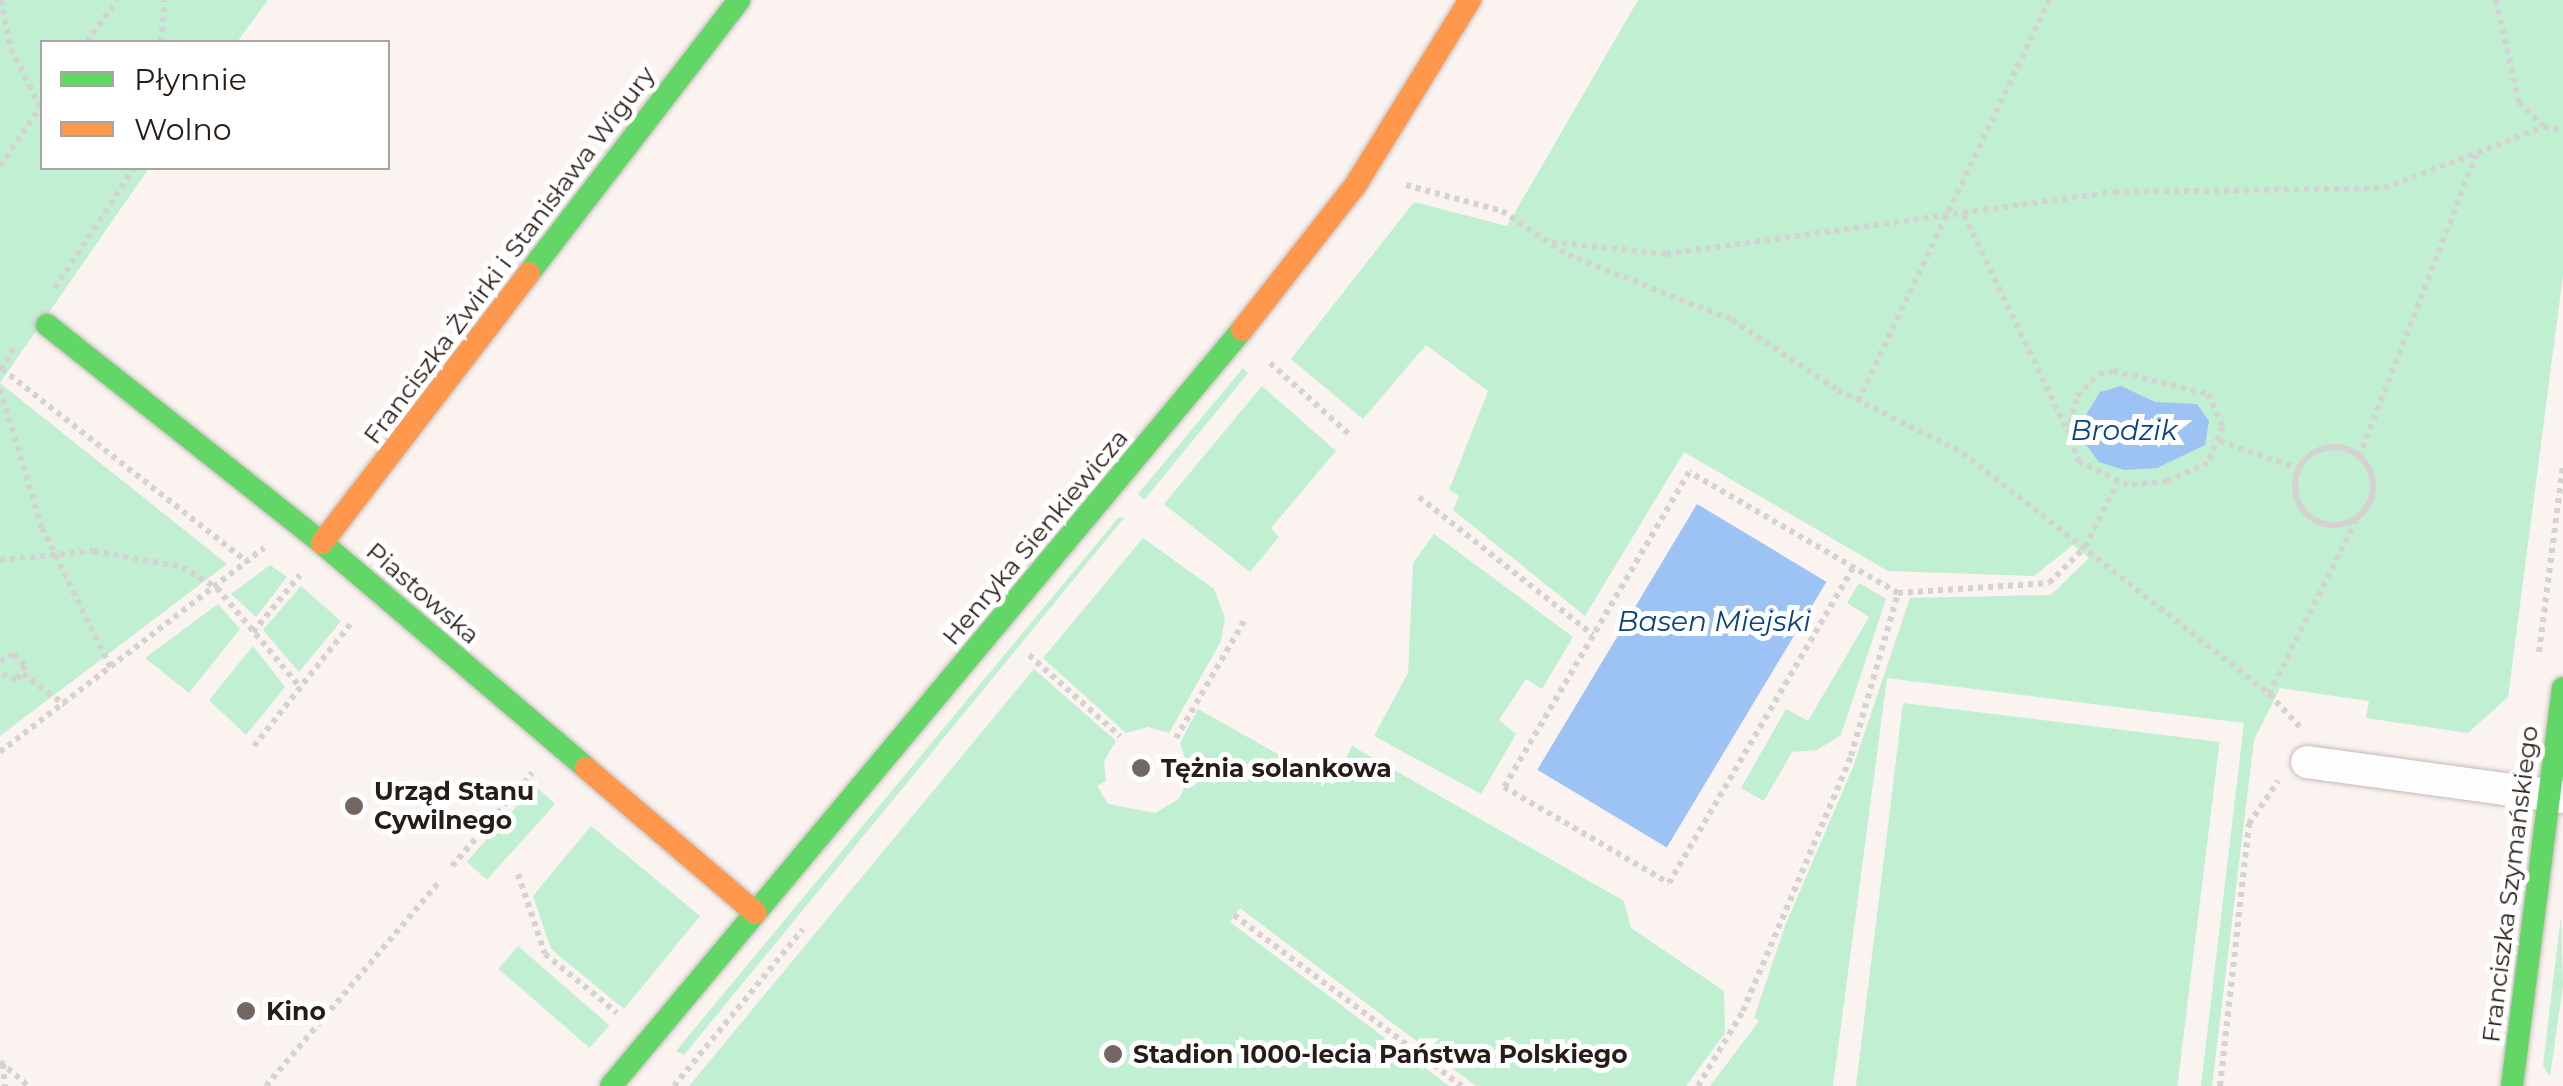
<!DOCTYPE html>
<html>
<head>
<meta charset="utf-8">
<style>
  body { margin:0 }
  #map { position:relative; width:2563px; height:1086px; overflow:hidden; background:#faf3f0; font-family:Montserrat,sans-serif }
  div>[style] { position:absolute }
  .green>* { inset:0; background:#c1efd2; transform-origin:0 0 }
  .water>* { inset:0; background:#9dc2f4; transform-origin:0 0 }
  .path>* { height:6px; margin-top:-3px; transform-origin:0; background:repeating-linear-gradient(90deg,#d5d3d1 0 5px,transparent 0 10px) }
  .path>.ring { margin:-3px; padding:0; box-sizing:content-box; background:none; border:6px solid #d5d3d1; border-radius:50% }
  .roads { filter:drop-shadow(0 0 2px #c4bbb7) drop-shadow(0 0 2px #c4bbb7) }
  .street>* { height:32px; margin:-16px; padding:0 16px; transform-origin:16px; border-radius:16px; background:#fefdfd }
  .fast>* { height:22px; margin:-11px; padding:0 11px; transform-origin:11px; border-radius:11px; background:#63d668 }
  .slow>* { height:22px; margin:-11px; padding:0 11px; transform-origin:11px; border-radius:11px; background:#ff974d }
  .dots>* { width:28px; height:28px; translate:-50% -50%; box-sizing:border-box; border:5px solid #fff; border-radius:50% }
  span { translate:-50% -50%; white-space:nowrap; text-align:center; line-height:1.15; -webkit-text-stroke:10px #fff; paint-order:stroke }
  .street-label { font-size:25px; color:#281c16 }
  .poi-label { font-size:25px; color:#281c16; font-weight:700 }
  .left { translate:0 -50%; text-align:left }
  .water-label { font-size:28px; color:#084282; font-style:italic }
  .legend { position:absolute; left:40px; top:40px; width:350px; height:130px; box-sizing:border-box; background:#fff; border:2px solid #a9a4a2; margin:0; padding:12px 18px; list-style:none; font-size:30px; color:#281c16 }
  .legend li { display:flex; align-items:center; gap:20px; height:50px }
  .legend b { width:50px; border:2px solid #a9a4a2 }
</style>
</head>
<body>
<div id="map">
  <div class="green">
    <div style="clip-path:polygon(0 0,268px 0,237px 42px,42px 42px,42px 168px,149px 168px,0 383px,227px 564px,0 736px)"></div>
    <div style="clip-path:polygon(1638px 0,2563px 0,2563px 275px,2508px 697px,2468px 733px,2366px 718px,2369px 701px,2280px 688px,2254px 740px,2212px 1086px,2201px 1086px,2244px 723px,1887px 678px,1833px 1086px,1710px 1086px,1759px 1021px,1754px 1018px,1785px 926px,1853px 767px,1910px 598px,2051px 595px,2089px 558px,2073px 545px,2034px 576px,1888px 571px,1684px 452px,1585px 616px,1453px 510px,1459px 496px,1449px 490px,1488px 391px,1426px 345px,1363px 419px,1291px 359px,1414px 202px,1507px 226px)"></div>
    <div style="clip-path:polygon(1243px 368px,1248px 373px,1144px 500px,1138px 494px)"></div>
    <div style="clip-path:polygon(1262px 386px,1336px 451px,1271px 528px,1279px 537px,1250px 572px,1164px 504px)"></div>
    <div style="clip-path:polygon(1118px 518px,1124px 518px,684px 1055px,676px 1051px)"></div>
    <div style="clip-path:polygon(1434px 534px,1573px 637px,1542px 689px,1526px 679px,1499px 720px,1516px 734px,1481px 794px,1374px 736px,1408px 673px,1413px 563px)"></div>
    <div style="clip-path:polygon(1143px 538px,1214px 589px,1225px 618px,1221px 641px,1169px 733px,1148px 727px,1126px 733px,1043px 658px)"></div>
    <div style="clip-path:polygon(270px 565px,287px 577px,256px 617px,231px 594px)"></div>
    <div style="clip-path:polygon(1859px 583px,1886px 599px,1841px 735px,1817px 750px,1792px 752px,1764px 801px,1741px 788px,1786px 709px,1808px 721px,1869px 617px,1847px 603px)"></div>
    <div style="clip-path:polygon(301px 586px,341px 621px,299px 672px,263px 630px)"></div>
    <div style="clip-path:polygon(218px 604px,240px 629px,189px 693px,145px 658px)"></div>
    <div style="clip-path:polygon(253px 646px,285px 687px,246px 735px,209px 700px)"></div>
    <div style="clip-path:polygon(1034px 669px,1116px 741px,1104px 761px,1106px 781px,1097px 786px,1108px 804px,1155px 813px,1179px 799px,1190px 774px,1180px 743px,1198px 709px,1333px 785px,1352px 746px,1624px 901px,1631px 928px,1724px 991px,1725px 1033px,1686px 1086px,1476px 1086px,1240px 908px,1230px 922px,1449px 1086px,689px 1086px)"></div>
    <div style="left:1903px;top:703px;width:319px;height:386px;rotate:7deg"></div>
    <div style="left:535px;top:786px;width:27px;height:102px;rotate:42deg"></div>
    <div style="clip-path:polygon(591px 826px,700px 916px,624px 1009px,551px 949px,533px 896px)"></div>
    <div style="clip-path:polygon(2561px 916px,2563px 985px,2550px 1077px,2543px 1065px)"></div>
    <div style="left:518px;top:946px;width:121px;height:30px;rotate:41deg"></div>
  </div>
  <div class="water">
    <div style="clip-path:polygon(2121px 386px,2155px 402px,2197px 404px,2209px 421px,2205px 445px,2157px 468px,2124px 470px,2099px 462px,2084px 442px,2083px 420px,2100px 392px)"></div>
    <div style="left:1697px;top:504px;width:151px;height:310px;rotate:31deg"></div>
  </div>
  <div class="path">
    <div style="left:1px;top:0;width:50px;rotate:78.5deg"></div>
    <div style="left:11px;top:49px;width:65px;rotate:63.4deg"></div>
    <div style="left:2496px;top:0;width:105px;rotate:77.3deg"></div>
    <div style="left:2519px;top:102px;width:35px;rotate:45deg"></div>
    <div style="left:87px;top:42px;width:52px;rotate:-54.5deg"></div>
    <div style="left:161px;top:42px;width:42px;rotate:-84.6deg"></div>
    <div style="left:0;top:166px;width:74px;rotate:-55.5deg"></div>
    <div style="left:1406px;top:185px;width:99px;rotate:15.2deg"></div>
    <div style="left:1502px;top:211px;width:79px;rotate:33.7deg"></div>
    <div style="left:1568px;top:255px;width:176px;rotate:21.6deg"></div>
    <div style="left:1732px;top:320px;width:127px;rotate:33.4deg"></div>
    <div style="left:1838px;top:390px;width:140px;rotate:26.7deg"></div>
    <div style="left:1963px;top:453px;width:390px;rotate:38.2deg"></div>
    <div style="left:2269px;top:694px;width:45px;rotate:46.8deg"></div>
    <div style="left:1964px;top:215px;width:238px;rotate:64.4deg"></div>
    <div style="left:1552px;top:242px;width:115px;rotate:6deg"></div>
    <div style="left:1666px;top:254px;width:452px;rotate:-7.9deg"></div>
    <div style="left:2114px;top:192px;width:270px;rotate:-0.8deg"></div>
    <div style="left:2384px;top:188px;width:171px;rotate:-20.9deg"></div>
    <div style="left:2544px;top:127px;width:19px;rotate:9deg"></div>
    <div style="left:55px;top:288px;width:144px;rotate:-56.6deg"></div>
    <div style="left:1270px;top:363px;width:108px;rotate:42deg"></div>
    <div style="left:2px;top:369px;width:312px;rotate:38.2deg"></div>
    <div style="left:1px;top:370px;width:27px;rotate:-59deg"></div>
    <div style="left:2113px;top:371px;width:98px;rotate:13.6deg"></div>
    <div style="left:2208px;top:394px;width:36px;rotate:66deg"></div>
    <div style="left:2223px;top:427px;width:39px;rotate:113deg"></div>
    <div style="left:2208px;top:463px;width:45px;rotate:156.3deg"></div>
    <div style="left:2167px;top:481px;width:39px;rotate:174deg"></div>
    <div style="left:2128px;top:485px;width:54px;rotate:-154.9deg"></div>
    <div style="left:2079px;top:462px;width:31px;rotate:-111deg"></div>
    <div style="left:2068px;top:433px;width:38px;rotate:-76deg"></div>
    <div style="left:2077px;top:396px;width:31px;rotate:-45deg"></div>
    <div style="left:2099px;top:374px;width:14px;rotate:-12deg"></div>
    <div style="left:0;top:389px;width:145px;rotate:73.2deg"></div>
    <div style="left:42px;top:528px;width:158px;rotate:63.8deg"></div>
    <div style="left:1858px;top:401px;width:444px;rotate:-64.5deg"></div>
    <div style="left:2220px;top:441px;width:82px;rotate:19.3deg"></div>
    <div class="ring" style="left:2295px;top:447px;width:72px;height:72px"></div>
    <div style="left:2359px;top:457px;width:324px;rotate:-68.8deg"></div>
    <div style="left:1419px;top:497px;width:222px;rotate:38.4deg"></div>
    <div style="left:0;top:560px;width:94px;rotate:-5.5deg"></div>
    <div style="left:94px;top:551px;width:89px;rotate:10.3deg"></div>
    <div style="left:182px;top:567px;width:41px;rotate:31deg"></div>
    <div style="left:217px;top:588px;width:129px;rotate:50deg"></div>
    <div style="left:1898px;top:593px;width:151px;rotate:-3.8deg"></div>
    <div style="left:2049px;top:583px;width:51px;rotate:-45deg"></div>
    <div style="left:2085px;top:547px;width:72px;rotate:-63.4deg"></div>
    <div style="left:253px;top:632px;width:74px;rotate:-50.5deg"></div>
    <div style="left:2539px;top:652px;width:189px;rotate:-82.7deg"></div>
    <div style="left:1029px;top:655px;width:122px;rotate:41.7deg"></div>
    <div style="left:0;top:661px;width:16px;rotate:-27deg"></div>
    <div style="left:14px;top:654px;width:16px;rotate:47deg"></div>
    <div style="left:25px;top:666px;width:17px;rotate:123deg"></div>
    <div style="left:16px;top:680px;width:17px;rotate:-156deg"></div>
    <div style="left:23px;top:674px;width:52px;rotate:36.4deg"></div>
    <div style="left:2269px;top:694px;width:195px;rotate:-63.4deg"></div>
    <div style="left:1176px;top:738px;width:135px;rotate:-59.8deg"></div>
    <div style="left:254px;top:746px;width:157px;rotate:-51.7deg"></div>
    <div style="left:0;top:752px;width:334px;rotate:-37.7deg"></div>
    <div style="left:452px;top:866px;width:123px;rotate:-49.3deg"></div>
    <div style="left:518px;top:874px;width:84px;rotate:71.4deg"></div>
    <div style="left:545px;top:954px;width:93px;rotate:39.3deg"></div>
    <div style="left:1234px;top:915px;width:285px;rotate:36.9deg"></div>
    <div style="left:0;top:1062px;width:38px;rotate:40deg"></div>
    <div style="left:3px;top:1064px;width:22px;rotate:85deg"></div>
    <div style="left:266px;top:1086px;width:269px;rotate:-49.7deg"></div>
    <div style="left:674px;top:1086px;width:203px;rotate:-50.6deg"></div>
    <div style="left:1698px;top:1086px;width:87px;rotate:-59deg"></div>
    <div style="left:1743px;top:1011px;width:277px;rotate:-67deg"></div>
    <div style="left:1851px;top:756px;width:170px;rotate:-73.9deg"></div>
    <div style="left:1898px;top:593px;width:241px;rotate:-149.9deg"></div>
    <div style="left:1689px;top:472px;width:365px;rotate:120.4deg"></div>
    <div style="left:1504px;top:787px;width:191px;rotate:30.2deg"></div>
    <div style="left:1669px;top:883px;width:365px;rotate:-59.7deg"></div>
    <div style="left:2220px;top:1086px;width:264px;rotate:-83.7deg"></div>
    <div style="left:2249px;top:824px;width:52px;rotate:-56deg"></div>
  </div>
  <div class="roads">
    <div class="street">
      <div style="left:2307px;top:762px;width:258px;rotate:7.8deg"></div>
    </div>
    <div class="fast">
      <div style="left:529px;top:273px;width:344px;rotate:-52.4deg"></div>
      <div style="left:47px;top:325px;width:351px;rotate:38.4deg"></div>
      <div style="left:322px;top:543px;width:347px;rotate:40.4deg"></div>
      <div style="left:611px;top:1086px;width:985px;rotate:-50.15deg"></div>
      <div style="left:2512px;top:1086px;width:401px;rotate:-82.7deg"></div>
    </div>
    <div class="slow">
      <div style="left:1242px;top:330px;width:183px;rotate:-51.9deg"></div>
      <div style="left:1355px;top:186px;width:219px;rotate:-58.3deg"></div>
      <div style="left:322px;top:543px;width:340px;rotate:-52.5deg"></div>
      <div style="left:586px;top:768px;width:223px;rotate:40.5deg"></div>
    </div>
  </div>
  <div class="dots">
    <div style="left:1141px;top:768px;background:#726762"></div>
    <div style="left:354px;top:806px;background:#726762"></div>
    <div style="left:246px;top:1011px;background:#726762"></div>
    <div style="left:1113px;top:1054px;background:#726762"></div>
  </div>
  <div class="street-label">
    <span style="left:509px;top:255px;rotate:-53deg">Franciszka Żwirki i Stanisława Wigury</span>
    <span style="left:1035px;top:537px;rotate:-50deg">Henryka Sienkiewicza</span>
    <span style="left:423px;top:593px;rotate:41deg">Piastowska</span>
    <span style="left:2510px;top:884px;rotate:-83deg">Franciszka Szymańskiego</span>
  </div>
  <div class="poi-label">
    <span class="left" style="left:1161px;top:768px">Tężnia solankowa</span>
    <span class="left" style="left:374px;top:806px">Urząd Stanu<br>Cywilnego</span>
    <span class="left" style="left:266px;top:1011px">Kino</span>
    <span class="left" style="left:1133px;top:1054px">Stadion 1000-lecia Państwa Polskiego</span>
  </div>
  <div class="water-label">
    <span style="left:2124px;top:430px">Brodzik</span>
    <span style="left:1714px;top:621px">Basen Miejski</span>
  </div>
  <ul class="legend">
  <li><b style="height:12px;background:#63d668"></b>Płynnie</li>
  <li><b style="height:12px;background:#ff974d"></b>Wolno</li>
  </ul>
</div>
</body>
</html>
